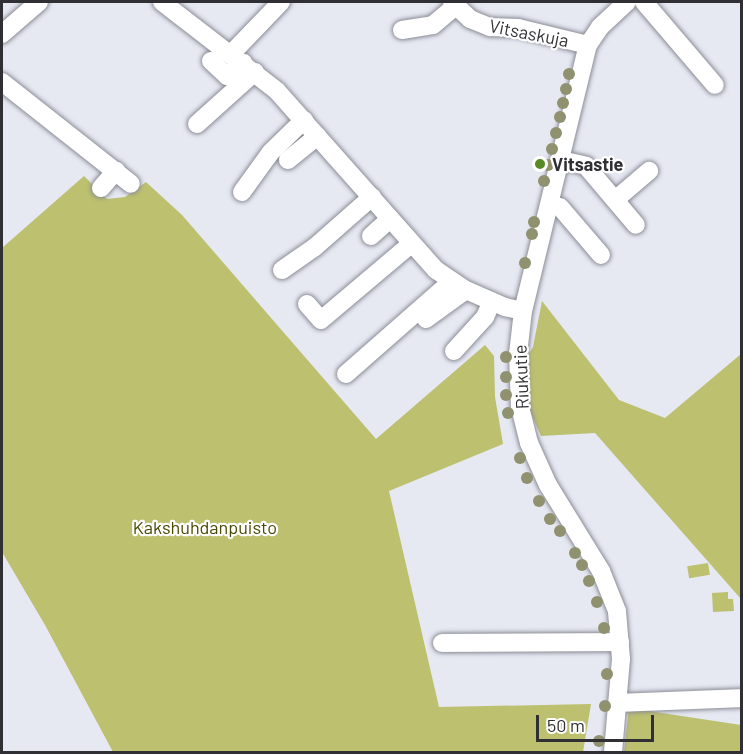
<!DOCTYPE html>
<html>
<head>
<meta charset="utf-8">
<style>
  body { margin:0 }
  #map { position:relative; width:743px; height:754px; overflow:hidden; background:#e6e8f2; font-family:Barlow,sans-serif }
  div>[style] { position:absolute }
  .green>* { inset:0; background:#bcc06f; transform-origin:0 0 }
  .roads { filter:drop-shadow(0 0 2px #8b8d96) drop-shadow(0 0 2px #8b8d96) }
  .minor>* { height:18px; margin:-9px; padding:0 9px; transform-origin:9px; border-radius:9px; background:#fff }
  .trees>* { width:12px; height:12px; margin:-6px; border-radius:50%; background:#8f916f }
  .dots>* { width:16px; height:16px; translate:-50% -50%; box-sizing:border-box; border:3px solid #fff; border-radius:50% }
  span { translate:-50% -50%; white-space:nowrap; text-align:center; line-height:1.15; -webkit-text-stroke:4.5px #fff; paint-order:stroke }
  .street-label { font-size:18px; color:#303034 }
  .poi-label { font-size:18px; color:#303034; font-weight:700 }
  .left { translate:0 -50%; text-align:left }
  .park-label { font-size:18px; color:#484903 }
  .frame { position:absolute; inset:0; border:3px solid #303034; pointer-events:none }
  .scale { position:absolute; left:536px; top:715px; width:118px; height:27px; box-sizing:border-box; border:3px solid #303034; border-top:0; padding-left:8px; font-size:18px; line-height:21px; white-space:nowrap; color:#303034; -webkit-text-stroke:4px #fff; paint-order:stroke }
</style>
</head>
<body>
<div id="map">
  <div class="green">
    <div style="clip-path:polygon(84px 176px,107px 199px,125px 197px,146px 182px,182px 215px,376px 439px,485px 345px,494px 356px,495px 397px,503px 444px,389px 491px,439px 707px,591px 704px,583px 752px,113px 752px,45px 625px,2px 552px,2px 248px)"></div>
    <div style="clip-path:polygon(542px 301px,619px 400px,665px 418px,741px 354px,741px 599px,595px 433px,541px 436px,530px 411px,526px 358px,533px 347px)"></div>
    <div style="left:708px;top:563px;width:12px;height:21px;rotate:81deg"></div>
    <div style="clip-path:polygon(728px 592px,728px 599px,733px 599px,734px 611px,713px 612px,712px 593px)"></div>
    <div style="clip-path:polygon(629px 708px,741px 725px,741px 752px,624px 752px)"></div>
  </div>
  <div class="roads">
    <div class="minor">
      <div style="left:162px;top:2px;width:145px;rotate:37.7deg"></div>
      <div style="left:277px;top:91px;width:239px;rotate:48.4deg"></div>
      <div style="left:436px;top:270px;width:36px;rotate:34deg"></div>
      <div style="left:466px;top:290px;width:43px;rotate:23.6deg"></div>
      <div style="left:505px;top:307px;width:18px;rotate:13deg"></div>
      <div style="left:452px;top:2px;width:25px;rotate:43deg"></div>
      <div style="left:470px;top:19px;width:22px;rotate:22deg"></div>
      <div style="left:490px;top:27px;width:28px;rotate:2deg"></div>
      <div style="left:518px;top:28px;width:72px;rotate:13.7deg"></div>
      <div style="left:644px;top:2px;width:109px;rotate:49.5deg"></div>
      <div style="left:402px;top:30px;width:31px;rotate:-9deg"></div>
      <div style="left:433px;top:25px;width:30px;rotate:-40deg"></div>
      <div style="left:2px;top:34px;width:49px;rotate:-40.9deg"></div>
      <div style="left:231px;top:54px;width:72px;rotate:-46.1deg"></div>
      <div style="left:211px;top:61px;width:22px;rotate:43deg"></div>
      <div style="left:227px;top:76px;width:21px;rotate:-39deg"></div>
      <div style="left:2px;top:82px;width:164px;rotate:38.3deg"></div>
      <div style="left:197px;top:124px;width:78px;rotate:-41.9deg"></div>
      <div style="left:288px;top:160px;width:38px;rotate:-39deg"></div>
      <div style="left:561px;top:160px;width:26px;rotate:13deg"></div>
      <div style="left:586px;top:166px;width:77px;rotate:49.7deg"></div>
      <div style="left:101px;top:188px;width:23px;rotate:-49deg"></div>
      <div style="left:242px;top:192px;width:49px;rotate:-54.1deg"></div>
      <div style="left:271px;top:152px;width:46px;rotate:-44.1deg"></div>
      <div style="left:615px;top:200px;width:45px;rotate:-40.5deg"></div>
      <div style="left:560px;top:207px;width:63px;rotate:49.5deg"></div>
      <div style="left:371px;top:236px;width:25px;rotate:-42deg"></div>
      <div style="left:282px;top:270px;width:40px;rotate:-34.9deg"></div>
      <div style="left:315px;top:247px;width:76px;rotate:-41.3deg"></div>
      <div style="left:307px;top:304px;width:21px;rotate:49deg"></div>
      <div style="left:321px;top:320px;width:118px;rotate:-40.2deg"></div>
      <div style="left:426px;top:319px;width:49px;rotate:-35.9deg"></div>
      <div style="left:454px;top:351px;width:46px;rotate:-47.6deg"></div>
      <div style="left:485px;top:317px;width:17px;rotate:-66deg"></div>
      <div style="left:346px;top:374px;width:141px;rotate:-41.3deg"></div>
      <div style="left:442px;top:643px;width:178px;rotate:-0.3deg"></div>
      <div style="left:619px;top:703px;width:123px;rotate:-2.3deg"></div>
      <div style="left:613px;top:752px;width:93px;rotate:-85.1deg"></div>
      <div style="left:621px;top:659px;width:48px;rotate:-94.8deg"></div>
      <div style="left:617px;top:611px;width:43px;rotate:-111.8deg"></div>
      <div style="left:601px;top:571px;width:101px;rotate:-121.6deg"></div>
      <div style="left:548px;top:485px;width:46px;rotate:-114.3deg"></div>
      <div style="left:529px;top:443px;width:36px;rotate:-104deg"></div>
      <div style="left:520px;top:408px;width:54px;rotate:-92.1deg"></div>
      <div style="left:518px;top:354px;width:43px;rotate:-83.4deg"></div>
      <div style="left:523px;top:311px;width:274px;rotate:-76.3deg"></div>
      <div style="left:588px;top:45px;width:22px;rotate:-56deg"></div>
      <div style="left:600px;top:27px;width:37px;rotate:-43deg"></div>
    </div>
  </div>
  <div class="trees">
    <div style="left:569px;top:74px"></div>
    <div style="left:566px;top:89px"></div>
    <div style="left:563px;top:103px"></div>
    <div style="left:560px;top:117px"></div>
    <div style="left:556px;top:133px"></div>
    <div style="left:552px;top:149px"></div>
    <div style="left:548px;top:165px"></div>
    <div style="left:544px;top:181px"></div>
    <div style="left:534px;top:222px"></div>
    <div style="left:532px;top:234px"></div>
    <div style="left:525px;top:263px"></div>
    <div style="left:506px;top:357px"></div>
    <div style="left:506px;top:377px"></div>
    <div style="left:506px;top:395px"></div>
    <div style="left:508px;top:413px"></div>
    <div style="left:520px;top:458px"></div>
    <div style="left:527px;top:478px"></div>
    <div style="left:539px;top:501px"></div>
    <div style="left:550px;top:519px"></div>
    <div style="left:560px;top:531px"></div>
    <div style="left:575px;top:553px"></div>
    <div style="left:582px;top:565px"></div>
    <div style="left:589px;top:581px"></div>
    <div style="left:597px;top:602px"></div>
    <div style="left:604px;top:628px"></div>
    <div style="left:607px;top:674px"></div>
    <div style="left:605px;top:706px"></div>
    <div style="left:599px;top:741px"></div>
  </div>
  <div class="dots">
    <div style="left:540px;top:164px;background:#588b23"></div>
  </div>
  <div class="street-label">
    <span style="left:529px;top:33px;rotate:11deg">Vitsaskuja</span>
    <span style="left:521px;top:377px;rotate:-92deg">Riukutie</span>
  </div>
  <div class="poi-label">
    <span class="left" style="left:552px;top:164px">Vitsastie</span>
  </div>
  <div class="park-label">
    <span style="left:205px;top:527px">Kakshuhdanpuisto</span>
  </div>
  <div class="frame"></div>
  <div class="scale">50 m</div>
</div>
</body>
</html>
